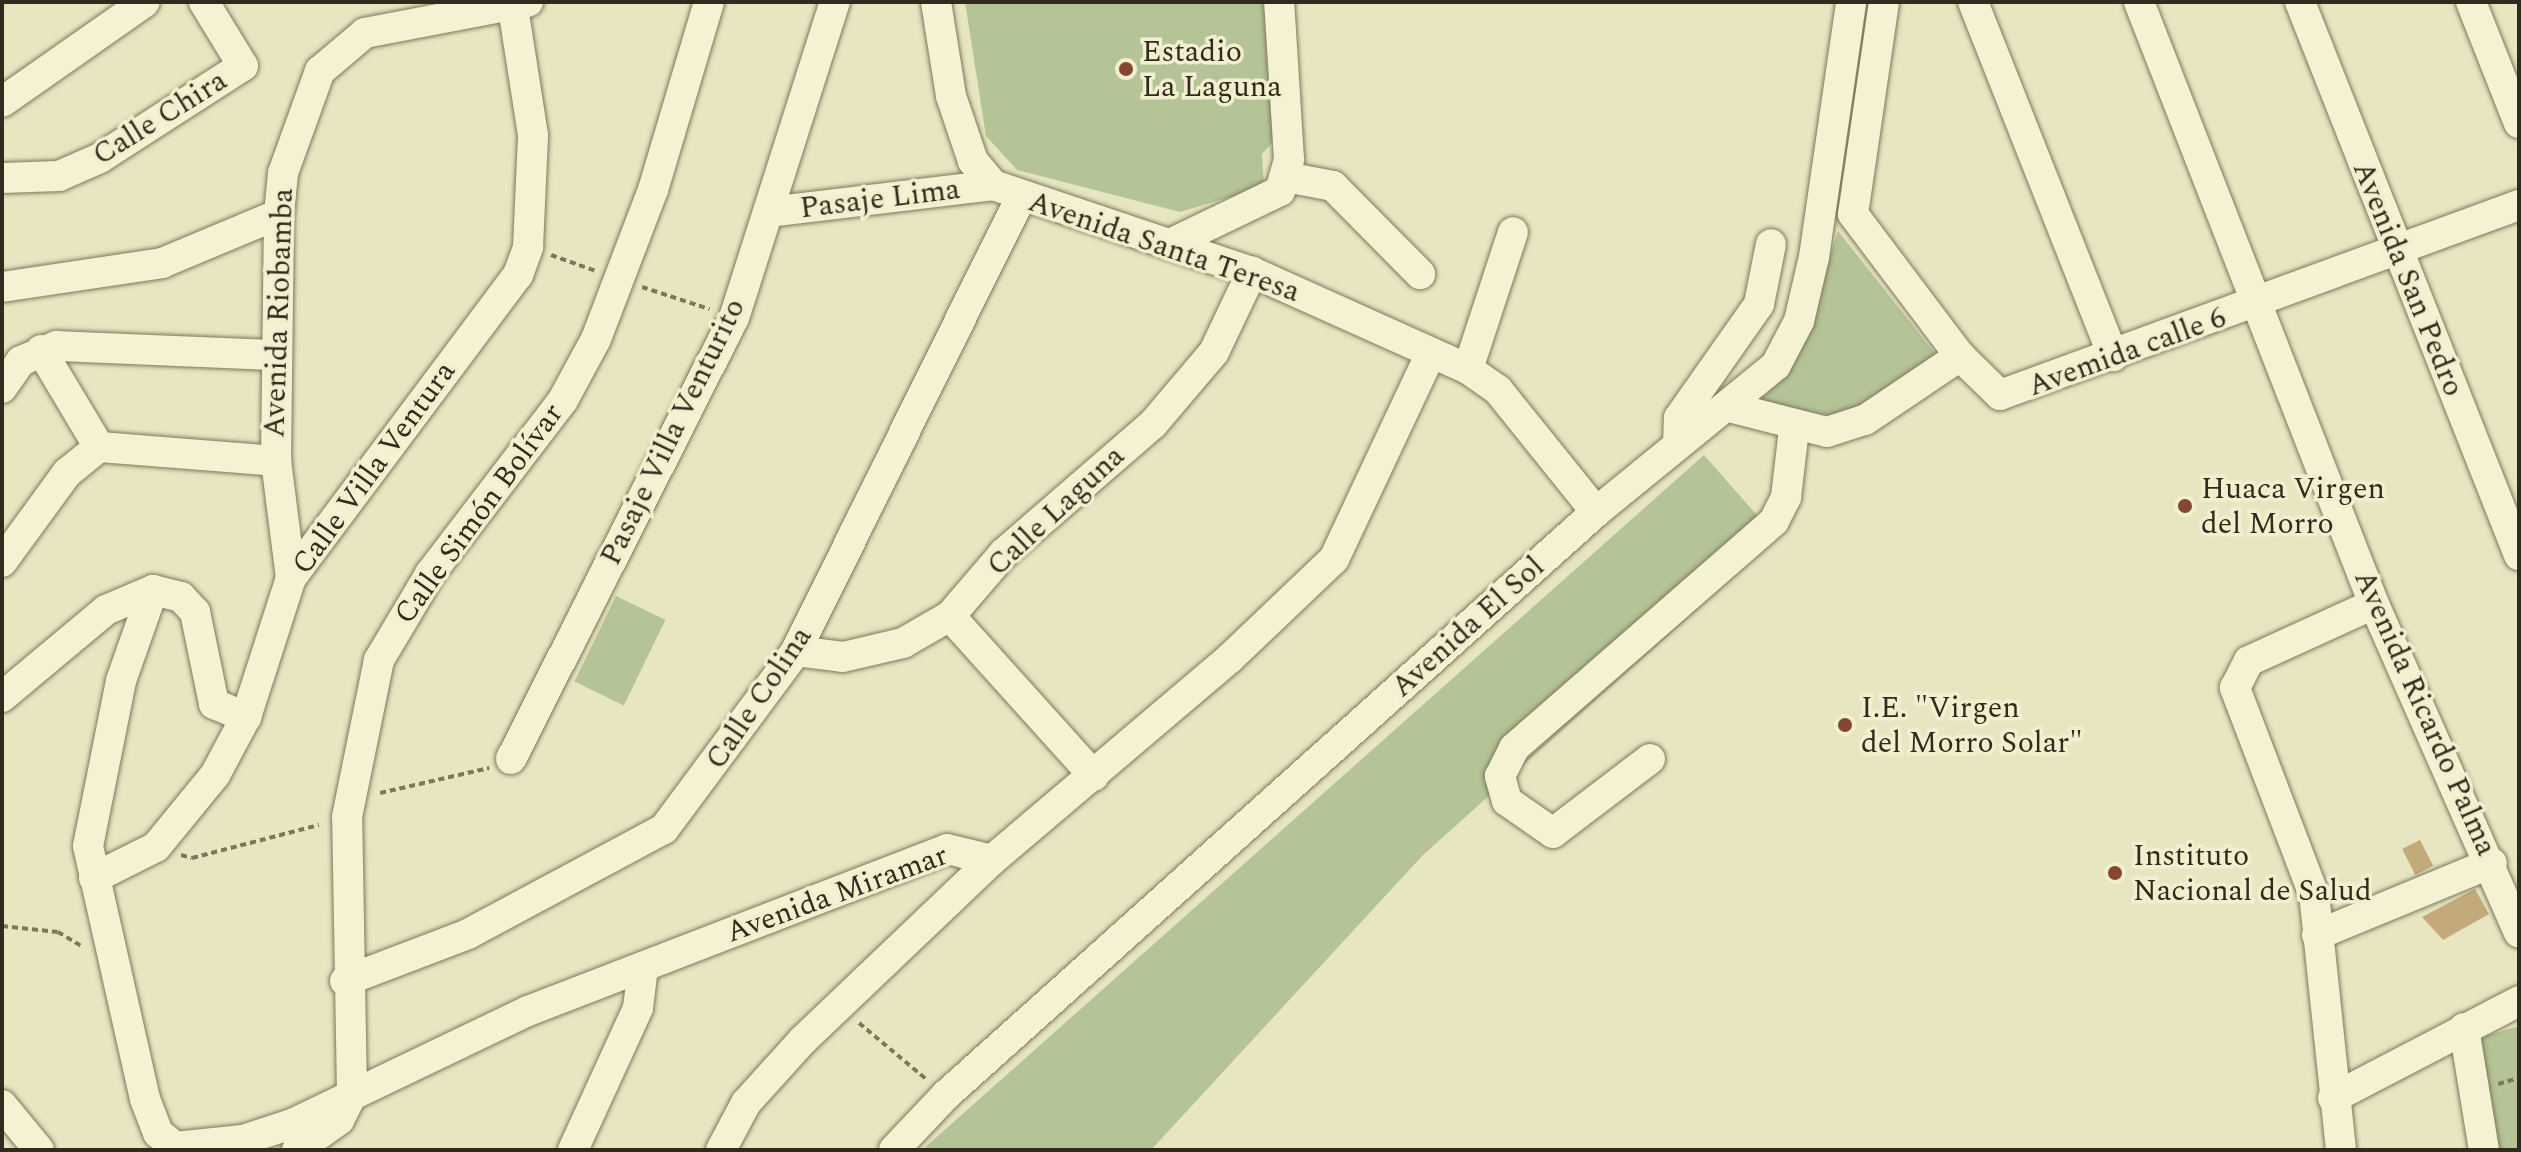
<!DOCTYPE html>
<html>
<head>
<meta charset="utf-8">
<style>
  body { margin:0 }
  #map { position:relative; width:2521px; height:1152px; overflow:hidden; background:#e8e6c1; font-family:Spectral,serif }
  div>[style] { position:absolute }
  .green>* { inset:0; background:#b4c496; transform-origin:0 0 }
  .building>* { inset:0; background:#c2aa7b; transform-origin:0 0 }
  .path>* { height:4px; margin-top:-2px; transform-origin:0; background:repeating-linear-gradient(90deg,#7f775b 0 6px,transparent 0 10px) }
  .roads { filter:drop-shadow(0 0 2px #7f775b) drop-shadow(0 0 2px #7f775b) }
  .minor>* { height:30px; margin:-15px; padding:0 15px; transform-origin:15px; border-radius:15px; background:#f4f2d3 }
  .dots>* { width:22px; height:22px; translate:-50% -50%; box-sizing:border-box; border:4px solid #f0efcf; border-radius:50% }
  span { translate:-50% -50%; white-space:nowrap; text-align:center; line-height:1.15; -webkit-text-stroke:7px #f0efcf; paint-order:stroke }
  .poi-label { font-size:30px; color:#312b1d }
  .left { translate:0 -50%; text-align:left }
  .street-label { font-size:30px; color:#312b1d }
  .frame { position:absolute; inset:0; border:4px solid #312b1d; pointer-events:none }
</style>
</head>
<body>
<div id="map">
  <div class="green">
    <div style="clip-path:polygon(965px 2px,1273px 2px,1279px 135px,1262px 154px,1264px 187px,1180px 212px,1017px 170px,986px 136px)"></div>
    <div style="clip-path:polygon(1838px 231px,1937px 356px,1874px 402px,1834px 416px,1756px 403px,1781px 381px,1806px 331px)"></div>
    <div style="clip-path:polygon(1704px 455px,1777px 538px,1423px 855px,1151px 1150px,922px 1150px)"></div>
    <div style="left:616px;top:596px;width:55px;height:95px;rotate:26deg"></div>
    <div style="clip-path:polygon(2519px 1026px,2519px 1150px,2490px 1150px,2472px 1040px)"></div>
  </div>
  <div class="building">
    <div style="left:2420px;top:840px;width:29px;height:20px;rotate:63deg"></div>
    <div style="clip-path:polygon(2475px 889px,2489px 914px,2443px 940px,2422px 917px)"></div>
  </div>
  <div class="path">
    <div style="left:551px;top:255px;width:48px;rotate:19.6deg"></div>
    <div style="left:642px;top:287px;width:71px;rotate:18.2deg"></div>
    <div style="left:380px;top:793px;width:112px;rotate:-12.9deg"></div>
    <div style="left:181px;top:855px;width:11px;rotate:15deg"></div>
    <div style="left:192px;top:858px;width:131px;rotate:-14.6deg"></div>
    <div style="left:2px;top:926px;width:56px;rotate:6.1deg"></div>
    <div style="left:58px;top:932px;width:27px;rotate:31deg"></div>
    <div style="left:859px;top:1023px;width:87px;rotate:39.9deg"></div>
    <div style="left:2498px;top:1084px;width:22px;rotate:-16deg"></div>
  </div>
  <div class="roads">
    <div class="minor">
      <div style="left:936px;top:2px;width:95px;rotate:80.9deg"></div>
      <div style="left:951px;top:96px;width:69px;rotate:71.3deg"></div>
      <div style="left:973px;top:161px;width:31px;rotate:50deg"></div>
      <div style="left:993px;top:185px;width:273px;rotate:18.6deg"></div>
      <div style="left:1252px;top:272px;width:237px;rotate:24.2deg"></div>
      <div style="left:1468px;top:369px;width:37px;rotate:35deg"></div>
      <div style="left:1498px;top:390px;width:156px;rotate:51.2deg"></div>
      <div style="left:1884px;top:2px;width:214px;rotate:98.3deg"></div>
      <div style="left:1853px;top:214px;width:178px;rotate:53deg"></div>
      <div style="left:1960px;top:356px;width:56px;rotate:44.3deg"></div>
      <div style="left:2000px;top:395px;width:553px;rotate:-20.11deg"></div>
      <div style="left:1973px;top:2px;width:381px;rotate:68.4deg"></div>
      <div style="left:2139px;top:2px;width:646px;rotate:68.68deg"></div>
      <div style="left:2374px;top:604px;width:359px;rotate:66.2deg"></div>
      <div style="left:2300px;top:2px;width:595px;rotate:68.4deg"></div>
      <div style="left:2471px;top:2px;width:130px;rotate:68.4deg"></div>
      <div style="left:2px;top:102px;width:174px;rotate:-35deg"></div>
      <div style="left:1286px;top:177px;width:48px;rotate:10.8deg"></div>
      <div style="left:1333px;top:186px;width:124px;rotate:45.3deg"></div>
      <div style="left:2px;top:178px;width:57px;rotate:-2deg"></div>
      <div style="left:59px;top:176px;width:45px;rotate:-23.7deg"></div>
      <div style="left:100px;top:158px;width:170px;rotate:-32.8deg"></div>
      <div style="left:243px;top:66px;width:75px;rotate:-121.4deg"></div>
      <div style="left:768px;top:212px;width:227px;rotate:-6.8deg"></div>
      <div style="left:1170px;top:244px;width:122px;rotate:-25.7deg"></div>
      <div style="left:1280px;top:191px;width:33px;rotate:-74deg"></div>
      <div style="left:1289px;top:159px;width:157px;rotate:-93.6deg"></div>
      <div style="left:2px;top:287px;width:162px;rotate:-8.5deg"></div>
      <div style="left:162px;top:263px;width:127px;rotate:-22.7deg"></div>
      <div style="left:41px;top:350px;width:113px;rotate:59.1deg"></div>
      <div style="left:1468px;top:369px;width:144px;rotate:-71.8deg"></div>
      <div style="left:2px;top:388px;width:33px;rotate:-55deg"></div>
      <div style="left:21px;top:361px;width:39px;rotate:-23deg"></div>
      <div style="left:57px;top:346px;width:218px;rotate:2.4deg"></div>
      <div style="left:1729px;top:407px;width:101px;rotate:14.3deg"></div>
      <div style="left:1827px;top:432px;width:40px;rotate:-18deg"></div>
      <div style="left:1865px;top:420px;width:115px;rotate:-34deg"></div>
      <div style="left:1678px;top:444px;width:26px;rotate:-88deg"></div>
      <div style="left:1679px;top:418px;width:139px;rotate:-54.9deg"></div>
      <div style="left:1759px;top:304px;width:61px;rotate:-78.7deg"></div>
      <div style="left:2px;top:562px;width:110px;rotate:-53.9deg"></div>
      <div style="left:67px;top:473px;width:41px;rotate:-39.1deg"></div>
      <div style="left:99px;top:447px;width:178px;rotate:4.5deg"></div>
      <div style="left:291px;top:578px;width:118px;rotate:-97.3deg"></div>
      <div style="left:276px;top:461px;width:247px;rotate:-89.3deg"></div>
      <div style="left:279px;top:214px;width:41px;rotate:-84.4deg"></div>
      <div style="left:283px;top:173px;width:109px;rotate:-70.1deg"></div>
      <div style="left:320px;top:71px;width:59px;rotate:-40.2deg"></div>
      <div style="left:365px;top:33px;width:166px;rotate:-10.8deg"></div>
      <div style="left:153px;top:590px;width:96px;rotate:109.4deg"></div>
      <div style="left:121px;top:681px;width:168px;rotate:101.3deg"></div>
      <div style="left:88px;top:846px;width:259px;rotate:77.3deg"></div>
      <div style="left:145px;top:1099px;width:36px;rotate:69deg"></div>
      <div style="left:158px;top:1133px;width:22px;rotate:39deg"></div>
      <div style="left:175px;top:1147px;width:68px;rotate:-5.9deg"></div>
      <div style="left:243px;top:1140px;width:52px;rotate:-18.1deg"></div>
      <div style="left:292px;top:1124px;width:262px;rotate:-25.6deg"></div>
      <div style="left:528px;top:1011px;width:449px;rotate:-21.1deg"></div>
      <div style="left:947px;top:849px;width:46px;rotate:13.7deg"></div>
      <div style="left:950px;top:616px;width:215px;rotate:48deg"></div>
      <div style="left:796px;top:651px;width:47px;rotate:7.3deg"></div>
      <div style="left:843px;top:657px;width:62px;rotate:-13.1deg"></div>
      <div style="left:903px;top:643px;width:54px;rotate:-29.9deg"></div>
      <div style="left:950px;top:616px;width:83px;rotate:-49.4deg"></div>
      <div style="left:1004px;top:553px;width:197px;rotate:-40.9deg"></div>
      <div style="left:1153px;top:424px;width:94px;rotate:-49.7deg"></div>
      <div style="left:1214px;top:352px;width:89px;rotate:-64.6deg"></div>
      <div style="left:2px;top:697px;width:136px;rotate:-39.9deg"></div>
      <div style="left:106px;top:610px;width:51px;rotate:-23.1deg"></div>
      <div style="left:153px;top:590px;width:29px;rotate:14deg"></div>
      <div style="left:181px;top:597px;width:21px;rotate:47deg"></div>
      <div style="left:195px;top:612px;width:94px;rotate:78.3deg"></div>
      <div style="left:214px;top:704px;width:35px;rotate:22deg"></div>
      <div style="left:511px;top:759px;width:494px;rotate:-63.2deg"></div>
      <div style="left:734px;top:318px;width:332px;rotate:-72.3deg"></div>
      <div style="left:1650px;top:759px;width:122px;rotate:142.7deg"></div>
      <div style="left:1553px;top:833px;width:56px;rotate:-145.2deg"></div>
      <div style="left:1507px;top:801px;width:26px;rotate:-106deg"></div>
      <div style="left:1500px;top:776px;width:31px;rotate:-63deg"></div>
      <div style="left:1514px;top:748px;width:345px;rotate:-41.1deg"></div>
      <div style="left:1774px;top:521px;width:27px;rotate:-63deg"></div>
      <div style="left:1786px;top:497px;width:68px;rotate:-83.3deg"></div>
      <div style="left:94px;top:878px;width:69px;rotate:-26.6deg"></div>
      <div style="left:156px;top:847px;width:93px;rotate:-50.7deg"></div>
      <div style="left:215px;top:775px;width:66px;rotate:-61.9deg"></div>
      <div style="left:246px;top:717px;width:146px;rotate:-72.1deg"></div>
      <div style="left:291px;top:578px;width:379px;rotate:-53.2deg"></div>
      <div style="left:518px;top:275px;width:30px;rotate:-70deg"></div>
      <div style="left:528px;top:247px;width:112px;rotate:-87.4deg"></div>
      <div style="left:533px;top:135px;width:130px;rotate:-98.9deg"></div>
      <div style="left:2317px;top:935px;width:189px;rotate:-22.4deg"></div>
      <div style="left:345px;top:981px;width:132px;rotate:-20.9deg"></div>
      <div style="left:468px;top:934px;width:222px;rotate:-28.2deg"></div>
      <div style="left:664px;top:829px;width:222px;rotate:-53.4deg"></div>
      <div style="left:796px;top:651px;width:504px;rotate:-63.64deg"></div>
      <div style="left:2464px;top:1028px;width:124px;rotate:80.7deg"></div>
      <div style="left:2333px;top:1098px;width:210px;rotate:-27.5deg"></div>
      <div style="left:2px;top:1105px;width:58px;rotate:50.6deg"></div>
      <div style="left:297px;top:1150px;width:52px;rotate:-35.5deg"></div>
      <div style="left:339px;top:1120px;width:29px;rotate:-63deg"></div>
      <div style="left:352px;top:1094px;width:277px;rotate:-91deg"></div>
      <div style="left:347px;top:817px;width:160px;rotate:-78.5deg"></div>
      <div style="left:379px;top:660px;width:100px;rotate:-59.3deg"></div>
      <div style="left:430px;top:574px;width:219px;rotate:-52.6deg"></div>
      <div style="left:563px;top:400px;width:69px;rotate:-61.6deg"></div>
      <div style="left:596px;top:339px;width:160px;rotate:-69.1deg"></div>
      <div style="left:653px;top:190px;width:196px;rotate:-73.4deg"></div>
      <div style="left:573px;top:1150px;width:156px;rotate:-65.4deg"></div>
      <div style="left:638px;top:1008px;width:39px;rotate:-83deg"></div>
      <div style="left:721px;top:1150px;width:53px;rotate:-62deg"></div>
      <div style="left:746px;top:1103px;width:85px;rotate:-47.9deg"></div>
      <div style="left:803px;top:1040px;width:261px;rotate:-43.6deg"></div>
      <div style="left:992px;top:860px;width:311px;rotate:-40.3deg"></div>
      <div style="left:1229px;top:659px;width:145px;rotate:-43.6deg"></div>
      <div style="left:1334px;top:559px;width:225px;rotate:-64.8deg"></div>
      <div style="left:894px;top:1150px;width:76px;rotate:-46.6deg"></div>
      <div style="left:946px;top:1095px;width:873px;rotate:-41.89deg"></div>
      <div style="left:1596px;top:512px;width:232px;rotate:-39.2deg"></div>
      <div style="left:1776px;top:365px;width:50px;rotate:-62.4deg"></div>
      <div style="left:1799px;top:321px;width:66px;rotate:-76.8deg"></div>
      <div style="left:1814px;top:257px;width:258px;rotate:-81.7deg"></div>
      <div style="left:2341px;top:1150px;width:256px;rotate:-96deg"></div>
      <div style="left:2314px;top:895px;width:222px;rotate:-110.9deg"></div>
      <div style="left:2235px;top:688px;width:30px;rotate:-63deg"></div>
      <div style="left:2249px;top:661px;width:137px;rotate:-24.5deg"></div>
    </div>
  </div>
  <div class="dots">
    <div style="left:1126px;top:69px;background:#874632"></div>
    <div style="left:2185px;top:506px;background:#874632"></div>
    <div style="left:1845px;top:725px;background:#874632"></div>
    <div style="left:2115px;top:873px;background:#874632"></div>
  </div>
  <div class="poi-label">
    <span class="left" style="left:1142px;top:69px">Estadio<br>La Laguna</span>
    <span class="left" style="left:2201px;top:506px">Huaca Virgen<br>del Morro</span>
    <span class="left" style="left:1861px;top:725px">I.E. "Virgen<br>del Morro Solar"</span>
    <span class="left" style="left:2133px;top:873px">Instituto<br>Nacional de Salud</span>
  </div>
  <div class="street-label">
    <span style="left:160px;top:118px;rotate:-32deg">Calle Chira</span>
    <span style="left:880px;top:199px;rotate:-7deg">Pasaje Lima</span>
    <span style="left:1164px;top:247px;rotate:19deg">Avenida Santa Teresa</span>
    <span style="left:2408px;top:279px;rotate:68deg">Avenida San Pedro</span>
    <span style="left:279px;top:313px;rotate:-88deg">Avenida Riobamba</span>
    <span style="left:2127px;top:352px;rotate:-20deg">Avemida calle 6</span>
    <span style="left:673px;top:432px;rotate:-64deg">Pasaje Villa Venturito</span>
    <span style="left:374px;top:468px;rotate:-54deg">Calle Villa Ventura</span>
    <span style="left:1056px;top:511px;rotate:-43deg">Calle Laguna</span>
    <span style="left:479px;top:514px;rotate:-54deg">Calle Simón Bolívar</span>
    <span style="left:1468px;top:627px;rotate:-42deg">Avenida El Sol</span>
    <span style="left:759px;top:698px;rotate:-56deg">Calle Colina</span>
    <span style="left:2425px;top:713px;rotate:66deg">Avenida Ricardo Palma</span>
    <span style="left:837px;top:894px;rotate:-20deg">Avenida Miramar</span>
  </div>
  <div class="frame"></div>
</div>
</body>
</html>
